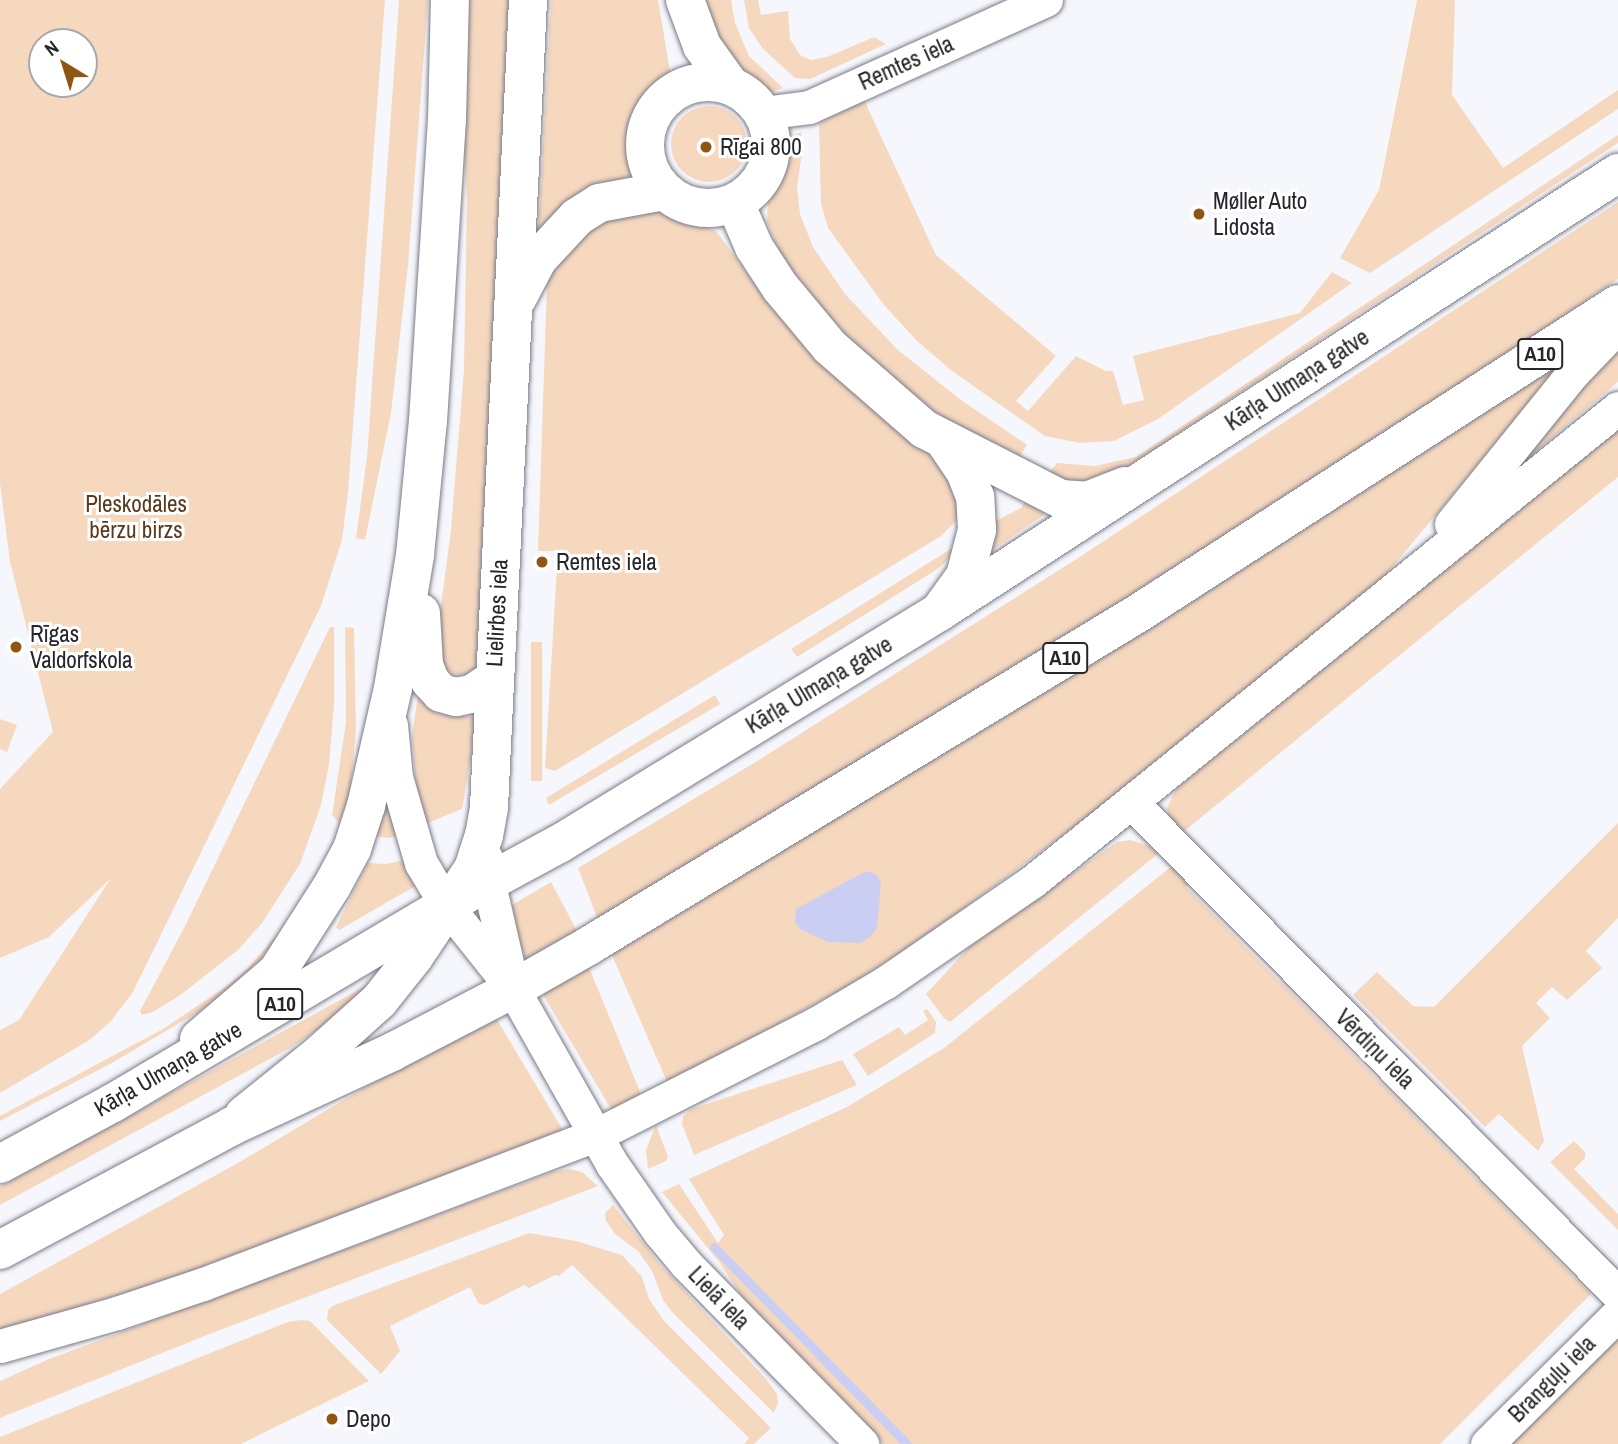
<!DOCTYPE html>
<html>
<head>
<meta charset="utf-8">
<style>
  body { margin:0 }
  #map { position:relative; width:1618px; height:1444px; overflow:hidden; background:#f6f7fc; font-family:"Archivo Narrow",sans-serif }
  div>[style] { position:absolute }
  .green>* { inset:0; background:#f6d8bf; transform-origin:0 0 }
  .round { border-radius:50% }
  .water>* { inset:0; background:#cbcef3 }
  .stream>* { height:9px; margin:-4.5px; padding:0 4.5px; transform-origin:4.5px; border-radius:4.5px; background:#cbcef3 }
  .roads { filter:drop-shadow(0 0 2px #797a87) drop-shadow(0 0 2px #797a87) }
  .minor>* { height:33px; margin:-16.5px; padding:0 16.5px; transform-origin:16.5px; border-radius:16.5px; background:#fff }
  .major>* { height:38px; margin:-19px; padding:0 19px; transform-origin:19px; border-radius:19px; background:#fff }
  .major>.ring { margin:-19px; padding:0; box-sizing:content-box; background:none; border:38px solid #fff; border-radius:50% }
  .highway>* { height:38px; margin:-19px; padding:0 19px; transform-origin:19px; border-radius:19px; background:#fff }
  .dots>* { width:19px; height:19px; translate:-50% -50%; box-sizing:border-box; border:4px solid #fff; border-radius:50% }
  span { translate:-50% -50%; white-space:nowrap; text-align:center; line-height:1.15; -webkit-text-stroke:6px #fff; paint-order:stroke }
  .shield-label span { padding:2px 5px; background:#fff; border:2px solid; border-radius:5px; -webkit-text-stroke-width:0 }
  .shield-label { font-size:21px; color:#25262b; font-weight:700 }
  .street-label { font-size:23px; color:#25262b }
  .poi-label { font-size:23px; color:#25262b }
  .left { translate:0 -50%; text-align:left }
  .park-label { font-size:23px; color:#5a3a1c }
  .north { position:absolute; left:28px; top:28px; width:70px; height:70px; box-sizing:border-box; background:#fff; border:2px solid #a8a8aa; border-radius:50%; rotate:322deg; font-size:19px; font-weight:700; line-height:28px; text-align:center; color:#25262b }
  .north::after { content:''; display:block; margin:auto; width:24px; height:32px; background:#905513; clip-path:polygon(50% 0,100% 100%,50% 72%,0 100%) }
</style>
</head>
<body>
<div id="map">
  <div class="green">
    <div style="clip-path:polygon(evenodd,0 0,385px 0,348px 492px,342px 540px,321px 606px,133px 992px,111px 1021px,91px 1039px,0 1093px,0 1030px,19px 1020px,111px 878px,49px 937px,0 958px,0 789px,53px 732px,10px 562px,0 483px,0 0,42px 42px,84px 42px,84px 84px,42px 84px,42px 42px)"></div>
    <div style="clip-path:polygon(399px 0,428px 0,408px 266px,391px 413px,365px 540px,356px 538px,367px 457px)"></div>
    <div style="clip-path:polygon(464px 0,511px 0,479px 662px,475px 669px,465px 675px,453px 674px,443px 666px,436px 644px,451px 530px,464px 369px,467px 198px,463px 140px)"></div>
    <div style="clip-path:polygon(551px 0,658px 0,671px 77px,649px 94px,633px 117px,627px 153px,631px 175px,599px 190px,538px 239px)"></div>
    <div style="clip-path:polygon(698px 0,731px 0,735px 23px,749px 56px,783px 88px,768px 93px,755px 80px,720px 57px)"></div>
    <div style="clip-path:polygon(744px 0,758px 0,761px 15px,788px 11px,790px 39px,800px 55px,811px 60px,827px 57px,874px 37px,886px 44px,810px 79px,795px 78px,763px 49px,749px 28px)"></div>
    <div style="clip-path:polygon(1417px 0,1455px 0,1452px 95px,1503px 168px,1618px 90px,1618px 109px,1370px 273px,1340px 258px,1379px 190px)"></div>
    <div style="clip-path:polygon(864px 100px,936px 255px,1056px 356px,1016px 401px,1028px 411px,1076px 356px,1106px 371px,1113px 371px,1123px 405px,1144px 400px,1133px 356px,1300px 313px,1332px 272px,1352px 283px,1158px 419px,1114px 441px,1080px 443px,1045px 436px,952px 371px,917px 341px,884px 305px,828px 228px,821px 204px,819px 123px)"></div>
    <div class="round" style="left:671px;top:106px;width:76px;height:76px"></div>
    <div style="clip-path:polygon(801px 132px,802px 153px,797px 187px,800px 214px,813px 247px,845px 294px,898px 350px,961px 400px,1027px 445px,1014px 465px,951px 427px,854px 345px,784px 262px,767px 222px,768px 196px,786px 157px,787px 138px)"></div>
    <div style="clip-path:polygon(1618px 135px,1618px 143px,1109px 479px,1089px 486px,1042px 481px,1057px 463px,1095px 466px,1136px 457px)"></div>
    <div style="clip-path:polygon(1618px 202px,1618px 279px,1363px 450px,995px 682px,603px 920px,597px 917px,578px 868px,759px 760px,1075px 560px)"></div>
    <div style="clip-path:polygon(653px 208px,716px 231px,771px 306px,947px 471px,964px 513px,941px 536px,555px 771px,545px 768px,558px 551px,538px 551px,547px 282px,553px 262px,587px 225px)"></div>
    <div style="clip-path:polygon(1618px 346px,1618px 382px,1517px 467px,1574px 387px)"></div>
    <div style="clip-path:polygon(1558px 361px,1556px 370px,1384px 577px,1108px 802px,918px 942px,846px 987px,668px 1084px,611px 953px)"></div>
    <div style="clip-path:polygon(1618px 428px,1618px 477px,1182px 833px,1169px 819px,1167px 808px,1176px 789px)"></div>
    <div style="clip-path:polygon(1026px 499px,1044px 507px,1044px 515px,994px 549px,987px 545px,988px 525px,1021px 508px)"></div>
    <div style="clip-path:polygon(957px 545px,945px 563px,936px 570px,797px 657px,791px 649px)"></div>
    <div style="clip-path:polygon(330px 627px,334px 627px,334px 704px,329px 765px,321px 805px,300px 864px,262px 923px,238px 950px,179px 996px,153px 1012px,142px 1015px,140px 1011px,185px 926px)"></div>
    <div style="clip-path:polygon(345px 627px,354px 628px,356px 730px,350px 793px,339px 823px,332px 815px,346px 722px)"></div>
    <div style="left:531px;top:642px;width:11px;height:139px"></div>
    <div style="clip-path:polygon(418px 694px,437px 714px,474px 717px,474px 740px,462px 809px,425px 824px,416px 786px,412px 737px)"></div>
    <div style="clip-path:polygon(715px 695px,720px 704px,549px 805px,546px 798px)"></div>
    <div style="clip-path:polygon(0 719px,17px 725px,7px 752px,0 749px)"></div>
    <div style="clip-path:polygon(384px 805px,394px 808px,402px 835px,388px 838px,376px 836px)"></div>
    <div style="clip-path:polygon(1618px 823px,1618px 918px,1586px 951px,1602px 968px,1567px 1000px,1552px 987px,1536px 1003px,1550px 1018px,1522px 1046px,1544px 1141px,1538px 1151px,1499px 1114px,1485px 1127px,1353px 995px,1377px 972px,1413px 1006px,1434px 1007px)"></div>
    <div style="clip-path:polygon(1130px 840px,1150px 846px,1159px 853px,950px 1022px,944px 1018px,926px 994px,971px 945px,1117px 842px)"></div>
    <div style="clip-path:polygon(330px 850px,334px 851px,270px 951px,230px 990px,205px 1008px,110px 1064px,0 1121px,0 1116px,163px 1029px,227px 986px,247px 969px,289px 921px)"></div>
    <div style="clip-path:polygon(409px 859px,417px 885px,339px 930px,336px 927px,368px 863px,386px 864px)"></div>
    <div style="clip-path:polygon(1172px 866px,1190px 883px,1186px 887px,1591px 1294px,1440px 1444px,883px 1444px,756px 1318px,720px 1263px,662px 1192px,679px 1184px,718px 1243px,724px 1235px,689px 1179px,847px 1107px,944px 1048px)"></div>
    <div style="clip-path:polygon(551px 882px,577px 931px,527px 961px,517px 936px,512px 905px)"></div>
    <div style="clip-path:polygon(588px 965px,641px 1094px,611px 1109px,542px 993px)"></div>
    <div style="clip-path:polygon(389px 973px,340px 1014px,292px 1047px,0 1205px,0 1187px)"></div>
    <div style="clip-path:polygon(927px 1009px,936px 1022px,935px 1033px,868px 1076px,853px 1054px,899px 1027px,905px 1035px,928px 1020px,923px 1011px)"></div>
    <div style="clip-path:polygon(496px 1018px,564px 1132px,194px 1272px,0 1331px,0 1294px,238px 1163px,369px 1085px)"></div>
    <div style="clip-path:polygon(842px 1060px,857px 1085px,694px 1155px,682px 1124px,683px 1117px,691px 1109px)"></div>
    <div style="clip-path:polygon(656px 1125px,668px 1157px,666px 1161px,648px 1169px,646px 1150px)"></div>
    <div style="clip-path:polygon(1574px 1141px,1585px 1152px,1585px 1158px,1574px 1169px,1618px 1214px,1618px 1230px,1550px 1162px)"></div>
    <div style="clip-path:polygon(569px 1169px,582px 1172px,598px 1186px,207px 1335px,0 1418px,0 1381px,49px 1359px,556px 1171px)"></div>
    <div style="clip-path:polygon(613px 1205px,659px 1263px,766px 1379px,777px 1394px,778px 1403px,774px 1413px,672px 1312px,663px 1300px,652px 1271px,638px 1251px,615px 1234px,606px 1221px,605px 1213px)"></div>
    <div style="clip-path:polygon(529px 1233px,576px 1241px,622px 1255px,642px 1277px,649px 1299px,664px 1321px,771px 1428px,754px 1444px,744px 1444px,749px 1438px,572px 1265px,559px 1276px,555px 1275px,529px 1288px,524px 1285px,485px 1305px,478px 1303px,470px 1287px,390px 1326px,400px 1351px,381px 1374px,327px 1320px,328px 1310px,332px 1306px)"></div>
    <div style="clip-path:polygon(301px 1320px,310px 1321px,369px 1381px,241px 1444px,0 1444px,0 1437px,288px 1322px)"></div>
    <div style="clip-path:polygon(1618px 1334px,1618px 1444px,1510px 1444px)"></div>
  </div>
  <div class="water">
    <div style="clip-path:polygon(866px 871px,877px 875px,881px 884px,877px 928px,870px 937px,861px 943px,828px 942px,800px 929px,795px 922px,796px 909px)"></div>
  </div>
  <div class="stream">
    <div style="left:714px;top:1247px;width:276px;rotate:45.6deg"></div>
  </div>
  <div class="roads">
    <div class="minor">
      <div style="left:763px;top:113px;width:46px;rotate:-7.4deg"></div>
      <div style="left:809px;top:107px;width:260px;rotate:-24.3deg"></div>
      <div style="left:1451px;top:524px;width:194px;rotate:-51.1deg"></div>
      <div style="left:1573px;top:373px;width:65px;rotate:-46.2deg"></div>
      <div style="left:391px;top:725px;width:52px;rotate:84.5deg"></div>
      <div style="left:396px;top:777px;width:90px;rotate:73.8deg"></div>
      <div style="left:421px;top:863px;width:49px;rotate:59.2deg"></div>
      <div style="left:446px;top:905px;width:107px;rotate:51.4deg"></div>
      <div style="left:513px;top:989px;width:201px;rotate:60.5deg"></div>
      <div style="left:612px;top:1164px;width:84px;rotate:55.2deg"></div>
      <div style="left:660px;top:1233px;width:40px;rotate:50deg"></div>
      <div style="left:686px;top:1264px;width:252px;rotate:45.6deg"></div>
      <div style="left:1132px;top:803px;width:691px;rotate:45.29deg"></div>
      <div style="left:486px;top:858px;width:26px;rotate:83deg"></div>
      <div style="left:489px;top:884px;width:98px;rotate:77.1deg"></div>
      <div style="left:0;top:1346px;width:122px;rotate:-15.8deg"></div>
      <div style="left:117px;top:1313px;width:91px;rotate:-18.6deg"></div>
      <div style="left:203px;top:1284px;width:420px;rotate:-20.8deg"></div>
      <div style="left:596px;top:1135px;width:246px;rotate:-26.9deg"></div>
      <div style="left:815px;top:1024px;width:82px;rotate:-30.6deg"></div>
      <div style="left:886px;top:982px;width:178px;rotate:-34.5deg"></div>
      <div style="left:1033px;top:881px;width:752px;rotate:-38.96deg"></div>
      <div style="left:1487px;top:1444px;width:185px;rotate:-44.8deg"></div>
    </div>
    <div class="major">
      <div style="left:685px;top:0;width:49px;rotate:69.7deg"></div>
      <div style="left:702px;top:46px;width:48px;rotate:54.3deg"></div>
      <div class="ring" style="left:645px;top:82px;width:88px;height:88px"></div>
      <div style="left:735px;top:203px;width:48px;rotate:66.6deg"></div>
      <div style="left:754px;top:247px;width:48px;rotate:57deg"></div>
      <div style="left:780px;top:287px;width:78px;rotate:50.2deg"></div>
      <div style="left:830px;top:347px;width:125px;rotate:41.1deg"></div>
      <div style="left:924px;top:429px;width:154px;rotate:27.1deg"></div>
      <div style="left:1061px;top:499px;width:26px;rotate:4deg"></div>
      <div style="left:1087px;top:501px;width:41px;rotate:-21.5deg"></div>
      <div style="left:517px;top:299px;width:45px;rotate:-62.3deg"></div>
      <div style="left:538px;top:259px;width:57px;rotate:-47.1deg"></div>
      <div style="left:577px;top:217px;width:26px;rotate:-32deg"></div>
      <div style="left:599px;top:203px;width:66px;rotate:-10.5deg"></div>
      <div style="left:939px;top:612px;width:44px;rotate:-54.2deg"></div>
      <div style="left:965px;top:576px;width:48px;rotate:-75.4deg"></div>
      <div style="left:977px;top:530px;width:33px;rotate:-93deg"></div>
      <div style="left:975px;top:497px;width:26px;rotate:-111deg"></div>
      <div style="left:966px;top:473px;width:36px;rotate:-124deg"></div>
      <div style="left:421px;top:613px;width:52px;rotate:86.7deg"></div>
      <div style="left:424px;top:665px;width:17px;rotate:69deg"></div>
      <div style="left:430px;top:681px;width:16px;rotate:47deg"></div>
      <div style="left:441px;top:693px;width:16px;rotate:15deg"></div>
      <div style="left:456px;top:697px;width:16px;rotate:-11deg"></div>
      <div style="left:472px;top:694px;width:25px;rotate:-34deg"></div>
      <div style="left:199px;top:1039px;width:103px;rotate:-40.7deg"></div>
      <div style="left:277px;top:972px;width:102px;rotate:-57.4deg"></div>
      <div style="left:332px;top:886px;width:42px;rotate:-61.6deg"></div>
      <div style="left:352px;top:849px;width:45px;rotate:-72deg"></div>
      <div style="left:366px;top:806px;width:121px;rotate:-77.1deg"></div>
      <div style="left:393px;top:688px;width:135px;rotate:-80.6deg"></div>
      <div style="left:415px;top:555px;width:135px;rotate:-84.5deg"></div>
      <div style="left:428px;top:421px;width:302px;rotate:-86.4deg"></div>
      <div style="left:447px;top:120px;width:120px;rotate:-88.6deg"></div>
      <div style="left:244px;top:1115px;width:99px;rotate:-38.8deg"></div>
      <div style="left:321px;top:1053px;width:78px;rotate:-41.9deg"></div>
      <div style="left:379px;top:1001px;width:56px;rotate:-51.5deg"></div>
      <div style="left:414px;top:957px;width:106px;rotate:-56.2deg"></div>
      <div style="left:473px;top:869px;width:35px;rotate:-72deg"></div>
      <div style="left:484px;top:836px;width:29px;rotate:-80deg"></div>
      <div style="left:489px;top:807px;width:808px;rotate:-87.23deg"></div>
    </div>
    <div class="highway">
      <div style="left:0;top:1164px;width:128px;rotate:-28.4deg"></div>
      <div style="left:113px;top:1103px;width:387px;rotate:-30.7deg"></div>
      <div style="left:446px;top:905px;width:128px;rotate:-28.4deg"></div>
      <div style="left:559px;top:844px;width:445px;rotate:-31.4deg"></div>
      <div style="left:939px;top:612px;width:809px;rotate:-32.88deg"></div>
      <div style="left:0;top:1250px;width:263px;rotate:-28.1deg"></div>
      <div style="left:232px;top:1126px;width:176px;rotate:-24.8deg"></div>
      <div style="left:392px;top:1052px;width:136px;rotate:-27.5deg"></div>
      <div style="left:513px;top:989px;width:89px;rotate:-29.7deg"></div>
      <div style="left:590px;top:945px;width:639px;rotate:-31.18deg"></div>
      <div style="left:1137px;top:614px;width:572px;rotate:-32.8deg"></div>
    </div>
  </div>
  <div class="dots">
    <div style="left:706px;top:147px;background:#905513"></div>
    <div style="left:1199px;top:214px;background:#905513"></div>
    <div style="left:542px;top:562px;background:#905513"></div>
    <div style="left:16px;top:647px;background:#905513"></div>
    <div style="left:332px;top:1419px;background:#905513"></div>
  </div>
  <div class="shield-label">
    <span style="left:1540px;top:354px">A10</span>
    <span style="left:1065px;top:658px">A10</span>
    <span style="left:280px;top:1004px">A10</span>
  </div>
  <div class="street-label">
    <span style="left:906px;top:63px;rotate:-24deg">Remtes iela</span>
    <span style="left:1297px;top:380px;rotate:-33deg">Kārļa Ulmaņa gatve</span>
    <span style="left:497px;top:613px;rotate:-87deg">Lielirbes iela</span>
    <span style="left:819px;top:685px;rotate:-31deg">Kārļa Ulmaņa gatve</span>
    <span style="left:1375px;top:1049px;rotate:45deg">Vērdiņu iela</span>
    <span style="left:168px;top:1069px;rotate:-30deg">Kārļa Ulmaņa gatve</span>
    <span style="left:719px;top:1298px;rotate:46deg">Lielā iela</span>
    <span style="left:1552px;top:1379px;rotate:-45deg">Branguļu iela</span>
  </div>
  <div class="poi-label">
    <span class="left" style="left:720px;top:147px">Rīgai 800</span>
    <span class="left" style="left:1213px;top:214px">Møller Auto<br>Lidosta</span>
    <span class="left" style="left:556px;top:562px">Remtes iela</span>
    <span class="left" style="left:30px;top:647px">Rīgas<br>Valdorfskola</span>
    <span class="left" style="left:346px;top:1419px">Depo</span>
  </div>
  <div class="park-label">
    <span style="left:136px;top:517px">Pleskodāles<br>bērzu birzs</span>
  </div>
  <div class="north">N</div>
</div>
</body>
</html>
